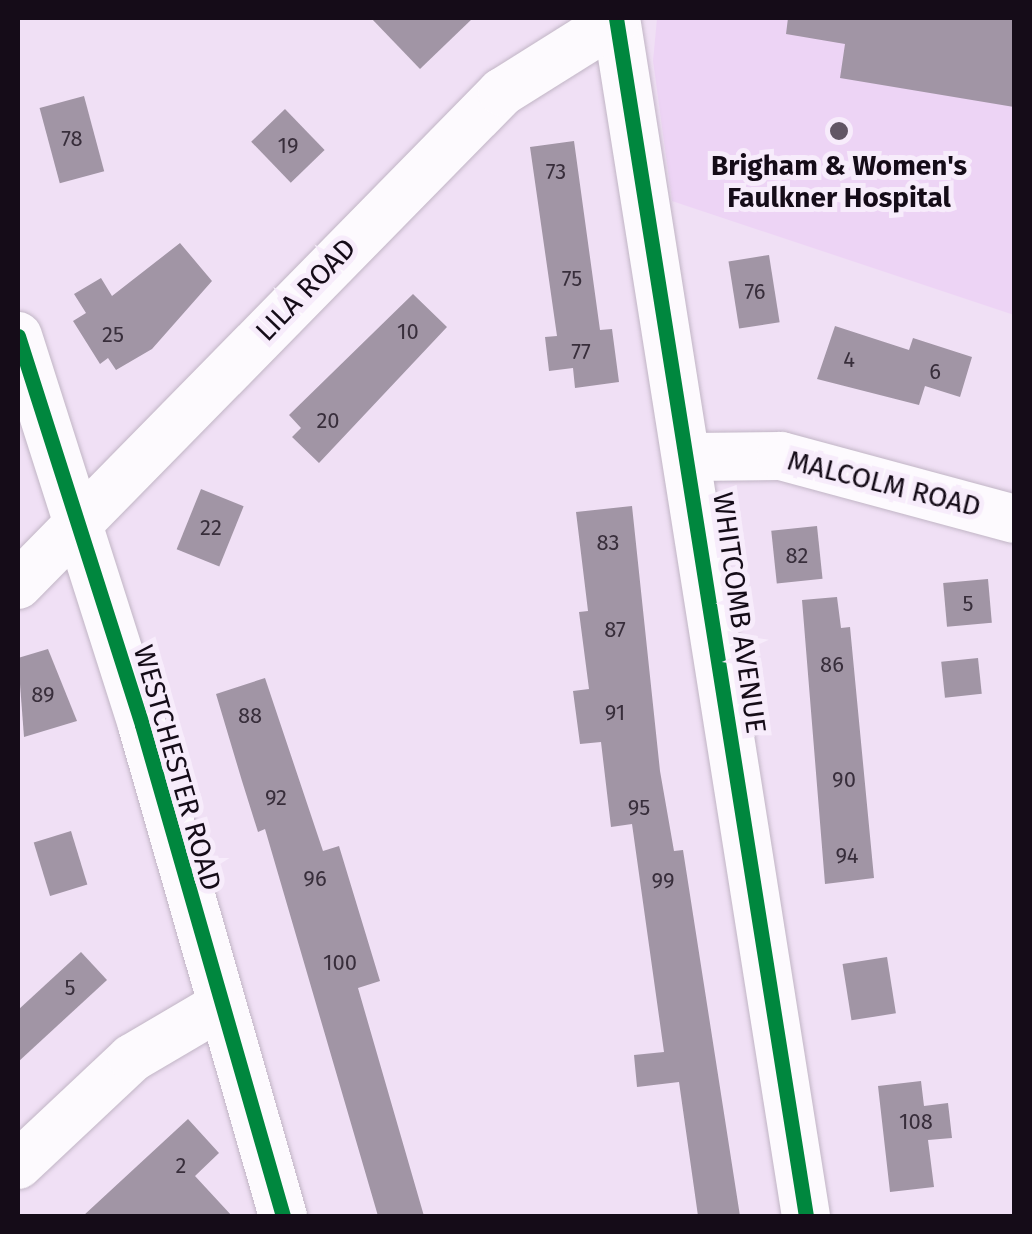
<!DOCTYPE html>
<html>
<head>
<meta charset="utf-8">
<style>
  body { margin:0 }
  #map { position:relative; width:1032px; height:1234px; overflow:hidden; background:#f0e0f5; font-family:"Fira Sans",sans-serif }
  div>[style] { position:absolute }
  .built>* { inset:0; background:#edd4f5 }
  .building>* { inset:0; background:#a195a5; transform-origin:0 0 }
  .roads { filter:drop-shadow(0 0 2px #c1b5c5) drop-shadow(0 0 2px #c1b5c5) }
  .minor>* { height:48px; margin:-24px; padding:0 24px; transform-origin:24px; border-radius:24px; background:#fdfafe }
  .cycleway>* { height:15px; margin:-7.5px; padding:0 7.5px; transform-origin:7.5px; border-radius:7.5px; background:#00873e }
  .dots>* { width:28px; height:28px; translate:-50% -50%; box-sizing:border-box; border:5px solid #f7ecfb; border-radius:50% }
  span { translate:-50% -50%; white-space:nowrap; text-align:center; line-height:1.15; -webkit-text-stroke:10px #f7ecfb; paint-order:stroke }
  .number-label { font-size:22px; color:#382e3b }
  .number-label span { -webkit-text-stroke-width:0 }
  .poi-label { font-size:28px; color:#150c18; font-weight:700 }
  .street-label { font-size:28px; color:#150c18 }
  .frame { position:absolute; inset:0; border:20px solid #150c18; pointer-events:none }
</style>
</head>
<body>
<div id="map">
  <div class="built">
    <div style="clip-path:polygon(657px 18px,1014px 18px,1014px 315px,672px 201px,653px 61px)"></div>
  </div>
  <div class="building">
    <div style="clip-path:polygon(371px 18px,473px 18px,420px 69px)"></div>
    <div style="clip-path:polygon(788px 18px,1014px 18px,1014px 107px,840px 78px,845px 44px,786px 34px)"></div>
    <div style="left:84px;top:96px;width:78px;height:46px;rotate:75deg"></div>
    <div style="left:285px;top:109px;width:57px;height:47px;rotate:46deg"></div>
    <div style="clip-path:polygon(574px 141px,600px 330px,612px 329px,619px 382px,575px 388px,573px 368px,549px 371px,545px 337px,557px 336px,530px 147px)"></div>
    <div style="clip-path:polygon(180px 243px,212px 281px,152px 349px,116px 370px,108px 358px,100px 364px,73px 321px,86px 313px,74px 294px,101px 278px,112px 296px)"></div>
    <div style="left:769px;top:255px;width:68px;height:41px;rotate:81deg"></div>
    <div style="clip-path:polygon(413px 294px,447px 327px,319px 463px,292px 437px,301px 428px,289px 415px)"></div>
    <div style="clip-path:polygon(835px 326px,909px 350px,913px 338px,972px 357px,960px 397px,925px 386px,919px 405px,817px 379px)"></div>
    <div style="left:201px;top:489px;width:46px;height:65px;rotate:22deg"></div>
    <div style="clip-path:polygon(632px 506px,660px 771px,674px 851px,683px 850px,740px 1216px,698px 1216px,679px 1082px,637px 1087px,634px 1055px,664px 1052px,632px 824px,611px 827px,601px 742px,580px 744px,573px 691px,589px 689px,579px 612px,588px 611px,576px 512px)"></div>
    <div style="left:817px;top:526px;width:53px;height:46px;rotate:84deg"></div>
    <div style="left:988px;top:579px;width:44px;height:45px;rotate:85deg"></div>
    <div style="clip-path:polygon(837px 597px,841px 628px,850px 627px,874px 878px,825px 884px,802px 600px)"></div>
    <div style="clip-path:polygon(48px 649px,77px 721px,24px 737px,18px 658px)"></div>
    <div style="left:978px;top:658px;width:36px;height:37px;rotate:84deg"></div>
    <div style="clip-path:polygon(265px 678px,323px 851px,339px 846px,380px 981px,358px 988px,424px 1216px,378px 1216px,265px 829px,258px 832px,242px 781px,216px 694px)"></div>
    <div style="left:71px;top:831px;width:56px;height:39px;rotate:73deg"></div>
    <div style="clip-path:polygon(81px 952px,107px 980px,18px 1062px,18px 1010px)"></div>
    <div style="left:887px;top:957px;width:57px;height:45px;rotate:81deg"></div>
    <div style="clip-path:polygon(921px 1081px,924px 1106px,948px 1103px,952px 1138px,928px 1140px,934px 1187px,890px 1192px,878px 1086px)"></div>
    <div style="clip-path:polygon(188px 1119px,219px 1153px,195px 1176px,232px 1216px,83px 1216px)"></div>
  </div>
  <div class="roads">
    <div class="minor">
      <div style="left:616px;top:18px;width:1213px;rotate:80.99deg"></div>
      <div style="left:18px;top:336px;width:408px;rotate:72.3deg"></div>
      <div style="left:142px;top:725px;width:511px;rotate:73.98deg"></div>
      <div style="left:692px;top:457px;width:89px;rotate:-0.6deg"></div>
      <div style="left:781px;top:456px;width:241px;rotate:15.1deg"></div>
      <div style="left:18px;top:585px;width:691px;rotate:-45.53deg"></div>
      <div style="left:502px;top:92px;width:133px;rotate:-32.1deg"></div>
      <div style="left:18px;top:1165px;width:156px;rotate:-43.2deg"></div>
      <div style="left:132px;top:1058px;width:99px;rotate:-30.5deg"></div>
    </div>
  </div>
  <div class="cycleway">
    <div style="left:616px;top:18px;width:1213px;rotate:80.99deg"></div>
    <div style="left:18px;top:336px;width:408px;rotate:72.3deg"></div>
    <div style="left:142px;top:725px;width:511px;rotate:73.98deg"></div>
  </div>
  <div class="dots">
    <div style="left:839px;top:131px;background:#625665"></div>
  </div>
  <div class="number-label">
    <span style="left:72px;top:139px">78</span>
    <span style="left:288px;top:146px">19</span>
    <span style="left:556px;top:172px">73</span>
    <span style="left:572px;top:279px">75</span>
    <span style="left:755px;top:292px">76</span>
    <span style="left:408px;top:332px">10</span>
    <span style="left:113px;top:335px">25</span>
    <span style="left:581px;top:352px">77</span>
    <span style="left:849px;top:360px">4</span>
    <span style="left:935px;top:372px">6</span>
    <span style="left:328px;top:421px">20</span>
    <span style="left:211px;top:528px">22</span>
    <span style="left:608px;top:543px">83</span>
    <span style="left:797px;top:556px">82</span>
    <span style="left:968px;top:604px">5</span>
    <span style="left:615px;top:630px">87</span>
    <span style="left:832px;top:665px">86</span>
    <span style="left:43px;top:695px">89</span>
    <span style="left:615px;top:713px">91</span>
    <span style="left:250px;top:716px">88</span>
    <span style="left:844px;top:780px">90</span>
    <span style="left:276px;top:798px">92</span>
    <span style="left:639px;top:808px">95</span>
    <span style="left:847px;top:856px">94</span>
    <span style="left:315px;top:879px">96</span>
    <span style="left:663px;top:881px">99</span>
    <span style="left:340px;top:963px">100</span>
    <span style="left:70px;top:988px">5</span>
    <span style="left:916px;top:1122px">108</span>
    <span style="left:181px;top:1166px">2</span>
  </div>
  <div class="poi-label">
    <span style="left:839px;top:182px">Brigham &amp; Women's<br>Faulkner Hospital</span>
  </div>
  <div class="street-label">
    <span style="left:306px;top:290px;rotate:-46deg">LILA ROAD</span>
    <span style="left:884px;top:484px;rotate:14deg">MALCOLM ROAD</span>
    <span style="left:739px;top:613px;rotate:82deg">WHITCOMB AVENUE</span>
    <span style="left:177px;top:768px;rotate:74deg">WESTCHESTER ROAD</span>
  </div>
  <div class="frame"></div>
</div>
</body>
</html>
